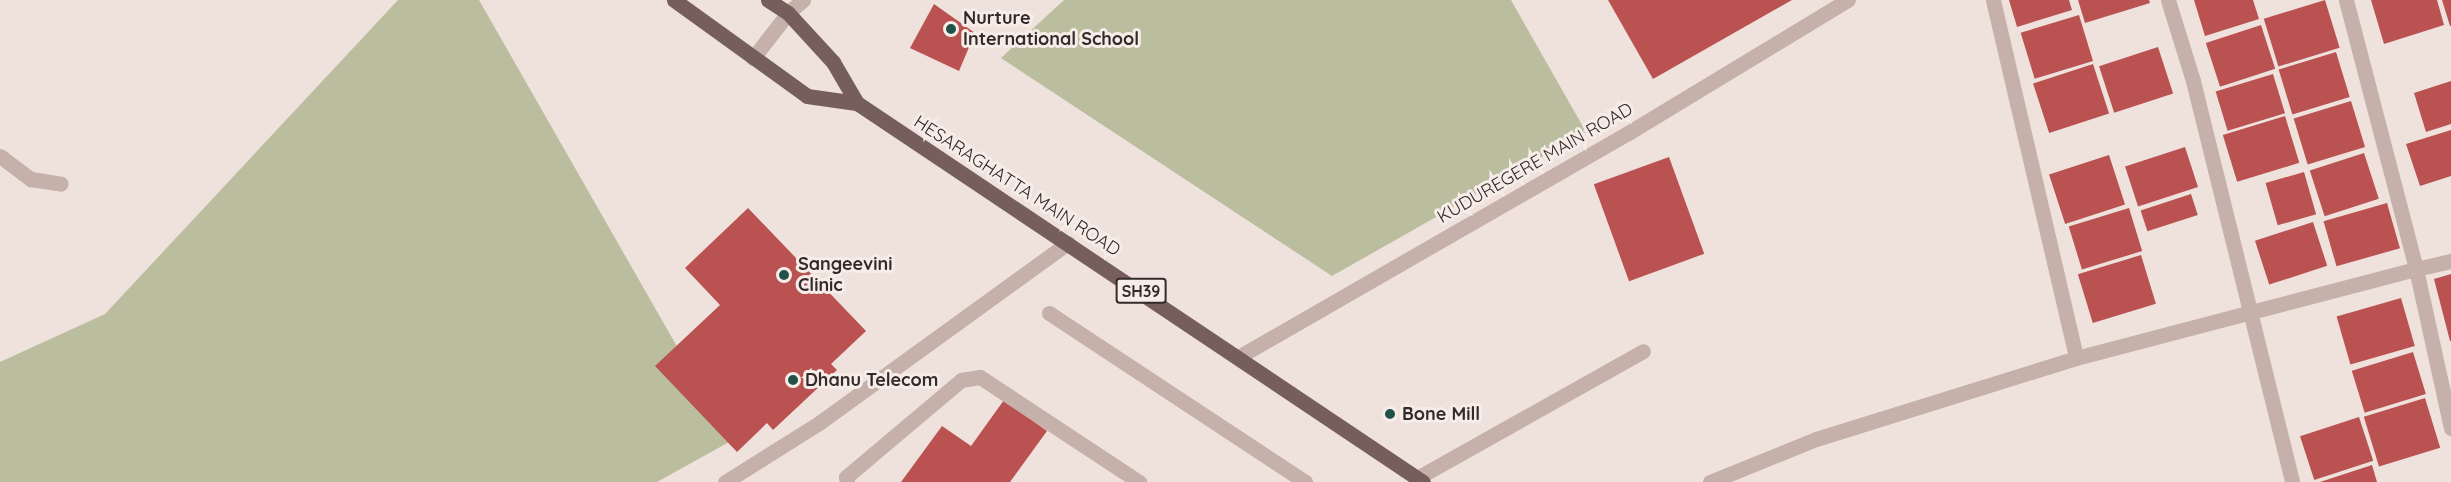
<!DOCTYPE html>
<html>
<head>
<meta charset="utf-8">
<style>
  body { margin:0 }
  #map { position:relative; width:2451px; height:482px; overflow:hidden; background:#efe2dd; font-family:Quicksand,sans-serif }
  div>[style] { position:absolute }
  .green>* { inset:0; background:#babd9e }
  .building>* { inset:0; background:#b95251; transform-origin:0 0 }
  .minor>* { height:15px; margin:-7.5px; padding:0 7.5px; transform-origin:7.5px; border-radius:7.5px; background:#c6b0aa }
  .major>* { height:15px; margin:-7.5px; padding:0 7.5px; transform-origin:7.5px; border-radius:7.5px; background:#755e5b }
  .dots>* { width:16px; height:16px; translate:-50% -50%; box-sizing:border-box; border:3px solid #f7ede8; border-radius:50% }
  span { translate:-50% -50%; white-space:nowrap; text-align:center; line-height:1.15; -webkit-text-stroke:6px #f7ede8; paint-order:stroke }
  .shield-label span { padding:2px 4px; background:#f7ede8; border:2px solid; border-radius:4px; -webkit-text-stroke-width:0 }
  .shield-label { font-size:16px; color:#342a29; font-weight:700 }
  .poi-label { font-size:18px; color:#342a29; font-weight:700 }
  .left { translate:0 -50%; text-align:left }
  .street-label { font-size:18px; color:#342a29 }
</style>
</head>
<body>
<div id="map">
  <div class="green">
    <div style="clip-path:polygon(398px 0,479px 0,731px 441px,657px 482px,0 482px,0 362px,105px 314px)"></div>
    <div style="clip-path:polygon(1064px 0,1511px 0,1586px 132px,1332px 276px,1001px 58px)"></div>
  </div>
  <div class="building">
    <div style="clip-path:polygon(1608px 0,1792px 0,1653px 79px)"></div>
    <div style="clip-path:polygon(2009px 0,2069px 0,2072px 10px,2017px 27px)"></div>
    <div style="clip-path:polygon(2078px 0,2149px 0,2150px 3px,2085px 23px)"></div>
    <div style="clip-path:polygon(2194px 0,2253px 0,2259px 19px,2205px 36px)"></div>
    <div style="left:2325px;top:0;width:50px;height:64px;rotate:73deg"></div>
    <div style="clip-path:polygon(2371px 0,2437px 0,2444px 25px,2384px 44px)"></div>
    <div style="clip-path:polygon(2442px 0,2451px 0,2451px 26px,2450px 26px)"></div>
    <div style="clip-path:polygon(934px 4px,975px 33px,959px 71px,910px 48px)"></div>
    <div style="left:2079px;top:15px;width:48px;height:61px;rotate:73deg"></div>
    <div style="left:2261px;top:25px;width:46px;height:58px;rotate:72deg"></div>
    <div style="left:2158px;top:47px;width:49px;height:62px;rotate:72deg"></div>
    <div style="left:2336px;top:52px;width:47px;height:60px;rotate:73deg"></div>
    <div style="left:2093px;top:64px;width:52px;height:63px;rotate:72deg"></div>
    <div style="left:2273px;top:74px;width:41px;height:60px;rotate:73deg"></div>
    <div style="clip-path:polygon(2451px 81px,2451px 124px,2426px 132px,2414px 93px)"></div>
    <div style="left:2351px;top:101px;width:48px;height:60px;rotate:73deg"></div>
    <div style="left:2285px;top:116px;width:49px;height:65px;rotate:73deg"></div>
    <div style="clip-path:polygon(2451px 130px,2451px 176px,2420px 186px,2406px 144px)"></div>
    <div style="left:2185px;top:147px;width:42px;height:63px;rotate:72deg"></div>
    <div style="left:2364px;top:153px;width:48px;height:57px;rotate:72deg"></div>
    <div style="left:2109px;top:155px;width:52px;height:63px;rotate:72deg"></div>
    <div style="left:1669px;top:157px;width:103px;height:80px;rotate:70deg"></div>
    <div style="left:2304px;top:172px;width:44px;height:40px;rotate:74deg"></div>
    <div style="left:2191px;top:194px;width:22px;height:53px;rotate:72deg"></div>
    <div style="left:2387px;top:203px;width:47px;height:66px;rotate:74deg"></div>
    <div style="clip-path:polygon(748px 208px,866px 331px,831px 364px,837px 370px,773px 430px,767px 423px,737px 452px,655px 366px,720px 305px,685px 268px)"></div>
    <div style="left:2129px;top:208px;width:45px;height:63px;rotate:73deg"></div>
    <div style="left:2313px;top:222px;width:46px;height:61px;rotate:72deg"></div>
    <div style="left:2141px;top:255px;width:51px;height:66px;rotate:73deg"></div>
    <div style="clip-path:polygon(2451px 274px,2451px 341px,2450px 341px,2434px 279px)"></div>
    <div style="left:2401px;top:298px;width:50px;height:67px;rotate:74deg"></div>
    <div style="left:2413px;top:352px;width:44px;height:64px;rotate:73deg"></div>
    <div style="left:2425px;top:398px;width:52px;height:64px;rotate:73deg"></div>
    <div style="clip-path:polygon(1004px 400px,1047px 431px,1010px 482px,901px 482px,942px 426px,971px 446px)"></div>
    <div style="left:2359px;top:417px;width:46px;height:62px;rotate:72deg"></div>
    <div style="clip-path:polygon(2372px 465px,2377px 482px,2320px 482px)"></div>
  </div>
  <div class="minor">
    <div style="left:1993px;top:0;width:367px;rotate:76.9deg"></div>
    <div style="left:2168px;top:0;width:85px;rotate:72.8deg"></div>
    <div style="left:2193px;top:81px;width:413px;rotate:76.1deg"></div>
    <div style="left:2346px;top:0;width:278px;rotate:75.4deg"></div>
    <div style="left:2416px;top:269px;width:36px;rotate:-13deg"></div>
    <div style="left:753px;top:58px;width:57px;rotate:-52.1deg"></div>
    <div style="left:788px;top:13px;width:20px;rotate:-41deg"></div>
    <div style="left:0;top:156px;width:39px;rotate:37deg"></div>
    <div style="left:31px;top:179px;width:30px;rotate:9deg"></div>
    <div style="left:1049px;top:313px;width:307px;rotate:33.4deg"></div>
    <div style="left:1240px;top:356px;width:448px;rotate:-29.9deg"></div>
    <div style="left:1628px;top:133px;width:257px;rotate:-31.2deg"></div>
    <div style="left:1417px;top:478px;width:259px;rotate:-29.3deg"></div>
    <div style="left:725px;top:482px;width:111px;rotate:-32.1deg"></div>
    <div style="left:819px;top:423px;width:307px;rotate:-35.9deg"></div>
    <div style="left:847px;top:482px;width:5px;rotate:-101deg"></div>
    <div style="left:846px;top:477px;width:150px;rotate:-40.1deg"></div>
    <div style="left:961px;top:380px;width:19px;rotate:-9deg"></div>
    <div style="left:980px;top:377px;width:191px;rotate:33.4deg"></div>
    <div style="left:1710px;top:482px;width:114px;rotate:-22.1deg"></div>
    <div style="left:1816px;top:439px;width:272px;rotate:-17.3deg"></div>
    <div style="left:2076px;top:358px;width:351px;rotate:-14.7deg"></div>
    <div style="left:2416px;top:269px;width:163px;rotate:77.6deg"></div>
  </div>
  <div class="major">
    <div style="left:674px;top:0;width:164px;rotate:35.8deg"></div>
    <div style="left:807px;top:96px;width:50px;rotate:8deg"></div>
    <div style="left:857px;top:103px;width:681px;rotate:33.81deg"></div>
    <div style="left:768px;top:0;width:24px;rotate:33deg"></div>
    <div style="left:788px;top:13px;width:67px;rotate:47.4deg"></div>
    <div style="left:833px;top:62px;width:48px;rotate:59.7deg"></div>
  </div>
  <div class="dots">
    <div style="left:951px;top:29px;background:#22514a"></div>
    <div style="left:784px;top:275px;background:#22514a"></div>
    <div style="left:793px;top:380px;background:#22514a"></div>
    <div style="left:1390px;top:414px;background:#22514a"></div>
  </div>
  <div class="shield-label">
    <span style="left:1141px;top:291px">SH39</span>
  </div>
  <div class="poi-label">
    <span class="left" style="left:963px;top:29px">Nurture<br>International School</span>
    <span class="left" style="left:798px;top:275px">Sangeevini<br>Clinic</span>
    <span class="left" style="left:805px;top:380px">Dhanu Telecom</span>
    <span class="left" style="left:1402px;top:414px">Bone Mill</span>
  </div>
  <div class="street-label">
    <span style="left:1535px;top:163px;rotate:-30deg">KUDUREGERE MAIN ROAD</span>
    <span style="left:1017px;top:186px;rotate:33deg">HESARAGHATTA MAIN ROAD</span>
  </div>
</div>
</body>
</html>
